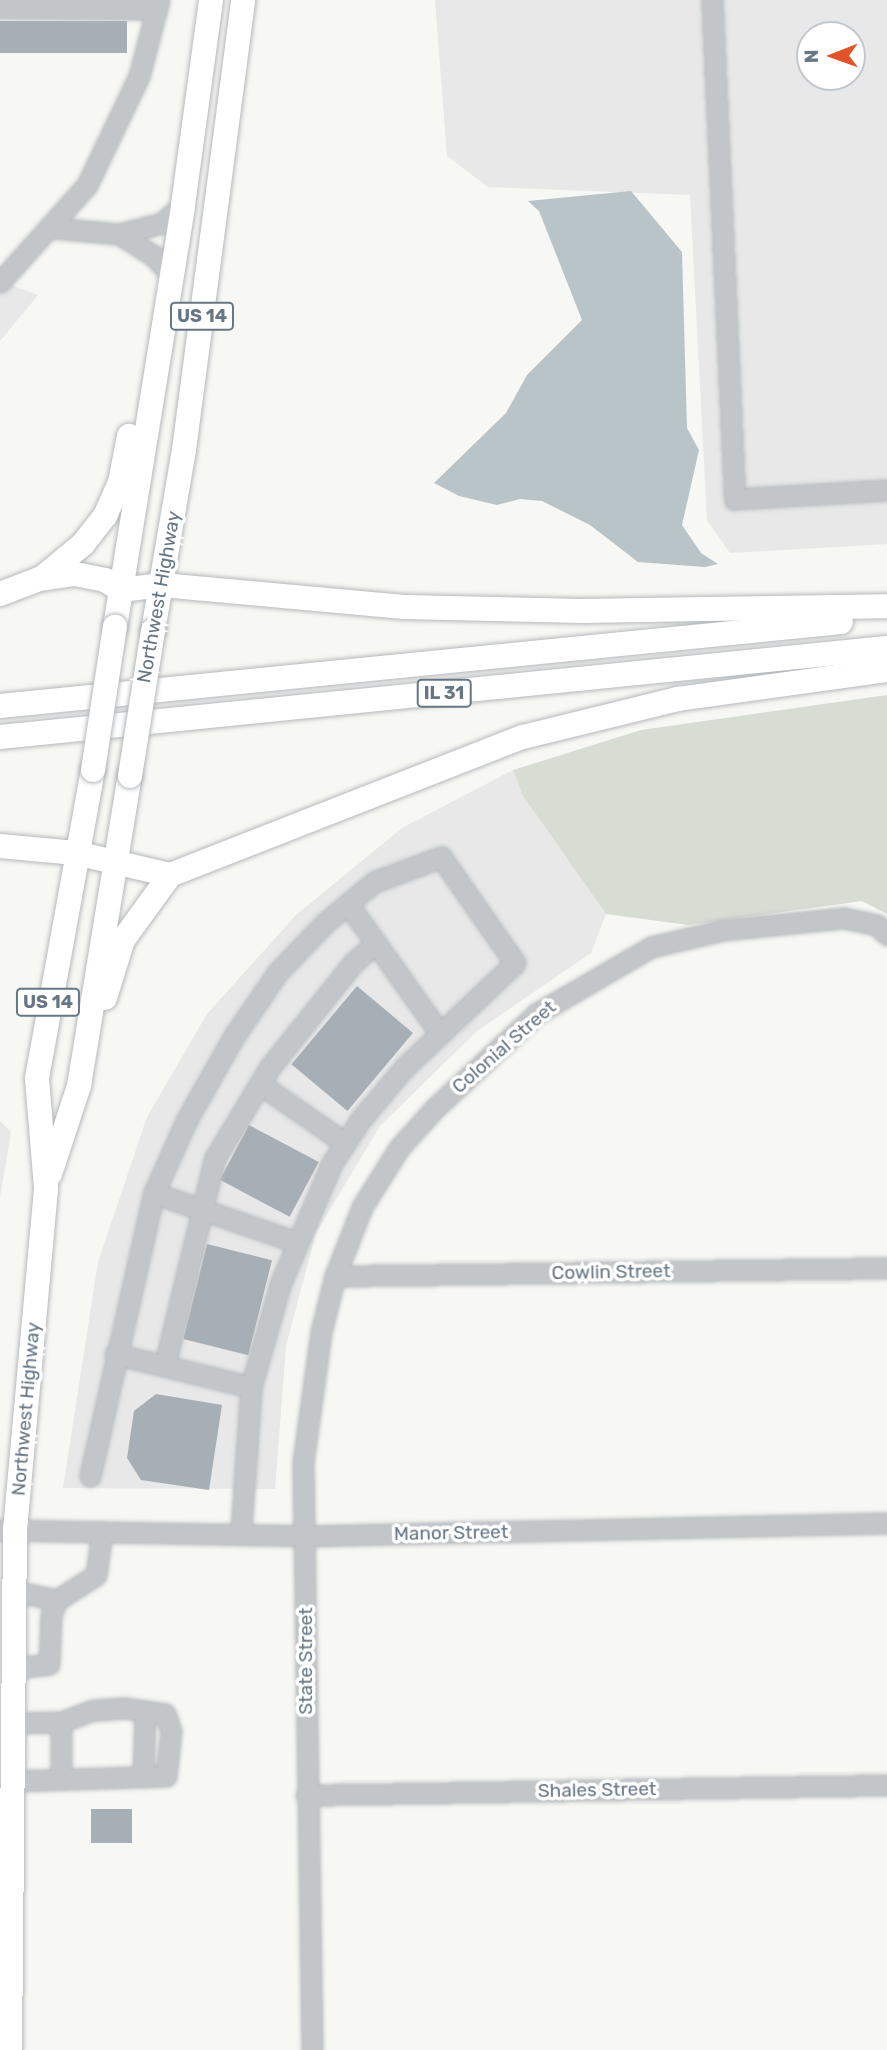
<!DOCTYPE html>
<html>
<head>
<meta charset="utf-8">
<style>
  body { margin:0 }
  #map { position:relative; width:887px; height:2050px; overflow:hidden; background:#f7f7f3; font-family:Rubik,sans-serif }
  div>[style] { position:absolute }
  .built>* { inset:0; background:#e7e8e7 }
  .green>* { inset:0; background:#d8ddd4 }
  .water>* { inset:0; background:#b8c4c8 }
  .building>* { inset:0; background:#a6afb5; transform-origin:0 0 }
  .roads { filter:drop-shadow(0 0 2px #b5b9bd) drop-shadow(0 0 2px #b5b9bd) }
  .minor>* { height:19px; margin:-9.5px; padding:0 9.5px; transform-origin:9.5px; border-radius:9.5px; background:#c2c6c9 }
  .major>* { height:24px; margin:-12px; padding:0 12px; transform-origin:12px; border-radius:12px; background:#fff }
  .bridges { filter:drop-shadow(0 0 2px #b5b9bd) drop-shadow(0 0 2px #b5b9bd) }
  .major-bridge>* { height:24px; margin:-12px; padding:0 12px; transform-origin:12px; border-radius:12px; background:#fff }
  span { translate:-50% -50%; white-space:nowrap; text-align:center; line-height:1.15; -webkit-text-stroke:7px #fff; paint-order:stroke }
  .shield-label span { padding:2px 5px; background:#fff; border:2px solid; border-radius:5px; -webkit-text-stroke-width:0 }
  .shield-label { font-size:18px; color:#667684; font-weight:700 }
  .street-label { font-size:19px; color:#667684 }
  .north { position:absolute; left:796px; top:21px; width:70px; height:70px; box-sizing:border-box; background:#fff; border:2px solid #c2c8ce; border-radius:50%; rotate:269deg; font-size:19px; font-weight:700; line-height:28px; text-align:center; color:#667684 }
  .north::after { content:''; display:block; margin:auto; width:24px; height:32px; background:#e15429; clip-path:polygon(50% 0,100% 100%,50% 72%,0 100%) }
</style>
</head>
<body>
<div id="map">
  <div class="built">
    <div style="clip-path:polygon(evenodd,435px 0,887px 0,887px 544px,730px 553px,707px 520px,690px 195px,488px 187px,447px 156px,435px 0,810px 35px,852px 35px,852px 77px,810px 77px,810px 35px)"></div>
    <div style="clip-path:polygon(0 281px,38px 295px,0 341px)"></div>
    <div style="clip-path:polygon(513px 770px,523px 796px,606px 914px,591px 953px,477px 1031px,380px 1126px,316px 1233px,286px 1346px,275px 1489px,63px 1488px,98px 1262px,147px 1117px,207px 1014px,296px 915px,402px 828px)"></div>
    <div style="clip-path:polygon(0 1121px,11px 1132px,0 1197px)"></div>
  </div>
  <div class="green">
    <div style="clip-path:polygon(887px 695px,887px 914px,862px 901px,688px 925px,606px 914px,523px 796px,513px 770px,641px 730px)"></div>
  </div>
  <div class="water">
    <div style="clip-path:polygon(631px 191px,682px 252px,687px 428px,699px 450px,682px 525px,701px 553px,718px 564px,705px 567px,638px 562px,590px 525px,542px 501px,520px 499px,497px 505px,459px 496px,434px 483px,506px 413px,527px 375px,582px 320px,539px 211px,528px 201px)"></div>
  </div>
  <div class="building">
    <div style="left:127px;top:21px;width:32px;height:127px;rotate:90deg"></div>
    <div style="left:357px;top:986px;width:73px;height:102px;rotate:40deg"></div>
    <div style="left:249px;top:1125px;width:79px;height:62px;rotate:28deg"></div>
    <div style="left:207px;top:1244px;width:67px;height:98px;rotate:14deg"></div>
    <div style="clip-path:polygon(156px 1394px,222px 1405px,209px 1490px,141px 1480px,127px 1458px,134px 1411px)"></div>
    <div style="left:132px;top:1809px;width:34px;height:41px;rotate:90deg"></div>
  </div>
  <div class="roads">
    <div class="minor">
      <div style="left:712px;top:0;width:500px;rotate:87.4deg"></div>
      <div style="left:735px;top:499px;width:152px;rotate:-3.4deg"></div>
      <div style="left:0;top:8px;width:157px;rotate:0.4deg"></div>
      <div style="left:53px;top:228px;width:66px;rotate:5.2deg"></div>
      <div style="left:119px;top:234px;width:44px;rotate:-14.3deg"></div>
      <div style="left:162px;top:223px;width:28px;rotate:-41deg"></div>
      <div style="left:119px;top:234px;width:41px;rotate:32.2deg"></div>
      <div style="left:154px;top:256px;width:28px;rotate:49deg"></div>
      <div style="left:0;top:282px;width:130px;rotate:-48.1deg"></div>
      <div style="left:87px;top:185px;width:121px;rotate:-64.5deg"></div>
      <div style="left:139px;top:76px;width:79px;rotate:-75.3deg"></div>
      <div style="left:348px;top:904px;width:157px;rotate:54.6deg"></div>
      <div style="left:260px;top:1084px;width:103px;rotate:34.8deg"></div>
      <div style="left:154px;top:1193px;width:150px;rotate:19deg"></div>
      <div style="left:335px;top:1276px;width:552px;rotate:-0.83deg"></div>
      <div style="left:115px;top:1354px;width:140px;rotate:13.6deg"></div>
      <div style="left:165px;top:1364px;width:212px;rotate:-76.4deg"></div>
      <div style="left:215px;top:1158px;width:106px;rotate:-58.9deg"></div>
      <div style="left:270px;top:1067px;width:133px;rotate:-51.4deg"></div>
      <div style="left:353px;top:963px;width:30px;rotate:-41deg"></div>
      <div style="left:90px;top:1476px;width:290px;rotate:-77.3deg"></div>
      <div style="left:154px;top:1193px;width:79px;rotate:-66deg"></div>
      <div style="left:186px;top:1121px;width:98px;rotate:-60.5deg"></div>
      <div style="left:234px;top:1036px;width:78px;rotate:-55.5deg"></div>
      <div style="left:278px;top:972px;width:68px;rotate:-46.2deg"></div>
      <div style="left:325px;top:923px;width:64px;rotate:-39.9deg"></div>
      <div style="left:374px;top:882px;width:72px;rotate:-20.5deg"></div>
      <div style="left:441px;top:857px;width:129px;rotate:55.1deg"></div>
      <div style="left:515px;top:963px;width:153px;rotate:136.6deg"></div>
      <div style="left:404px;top:1068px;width:67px;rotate:130.1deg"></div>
      <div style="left:361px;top:1119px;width:53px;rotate:123.4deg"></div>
      <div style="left:332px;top:1163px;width:133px;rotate:113.1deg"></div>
      <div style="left:280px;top:1285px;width:106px;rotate:105.9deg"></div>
      <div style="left:251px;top:1387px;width:144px;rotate:94deg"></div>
      <div style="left:0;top:1530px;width:305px;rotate:1.1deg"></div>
      <div style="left:305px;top:1536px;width:582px;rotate:-1.28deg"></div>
      <div style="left:14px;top:1591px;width:44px;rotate:11.8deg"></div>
      <div style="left:13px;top:1668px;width:36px;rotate:-6deg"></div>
      <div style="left:49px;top:1664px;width:49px;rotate:-87.7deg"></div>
      <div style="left:51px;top:1615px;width:16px;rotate:-68deg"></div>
      <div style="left:57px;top:1600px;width:46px;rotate:-32.7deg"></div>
      <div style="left:96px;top:1575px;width:44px;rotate:-82.2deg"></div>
      <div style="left:143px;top:1777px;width:66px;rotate:-88.3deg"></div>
      <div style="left:61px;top:1779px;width:57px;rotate:-90deg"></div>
      <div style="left:12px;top:1781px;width:154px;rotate:-1.9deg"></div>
      <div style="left:166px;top:1776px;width:45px;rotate:-83.7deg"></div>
      <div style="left:171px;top:1731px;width:18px;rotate:-109deg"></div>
      <div style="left:165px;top:1714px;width:40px;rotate:-171.5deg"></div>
      <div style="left:125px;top:1708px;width:32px;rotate:176deg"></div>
      <div style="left:93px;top:1710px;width:34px;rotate:159deg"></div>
      <div style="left:61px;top:1722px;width:48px;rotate:178.8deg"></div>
      <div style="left:306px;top:1795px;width:581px;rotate:-0.99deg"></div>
      <div style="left:312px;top:2050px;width:588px;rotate:-90.88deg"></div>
      <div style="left:303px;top:1462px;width:131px;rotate:-82.1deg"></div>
      <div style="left:321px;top:1332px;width:58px;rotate:-76deg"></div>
      <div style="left:335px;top:1276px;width:74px;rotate:-68.6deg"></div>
      <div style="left:362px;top:1207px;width:70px;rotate:-57.9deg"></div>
      <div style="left:399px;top:1148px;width:54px;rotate:-48deg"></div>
      <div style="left:435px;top:1108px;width:138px;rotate:-42.9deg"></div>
      <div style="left:536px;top:1014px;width:133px;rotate:-30.2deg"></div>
      <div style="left:651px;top:947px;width:74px;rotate:-13.3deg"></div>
      <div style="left:723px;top:930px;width:122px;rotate:-5.7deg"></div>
      <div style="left:844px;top:918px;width:34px;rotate:12deg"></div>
      <div style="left:877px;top:925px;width:14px;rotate:45deg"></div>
    </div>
    <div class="major">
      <div style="left:42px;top:578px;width:53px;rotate:-39.7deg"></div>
      <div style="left:83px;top:544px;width:36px;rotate:-52deg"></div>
      <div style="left:105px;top:516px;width:36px;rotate:-66deg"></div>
      <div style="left:120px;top:483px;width:48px;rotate:-79.2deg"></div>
      <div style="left:0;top:594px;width:42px;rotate:-21deg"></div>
      <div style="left:39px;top:579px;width:36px;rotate:-8deg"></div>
      <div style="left:75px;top:574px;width:31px;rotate:11deg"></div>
      <div style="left:105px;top:580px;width:19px;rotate:32deg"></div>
      <div style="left:121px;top:590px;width:41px;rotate:-7deg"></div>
      <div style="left:162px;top:585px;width:243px;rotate:5.2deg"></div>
      <div style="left:404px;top:607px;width:178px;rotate:1.3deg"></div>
      <div style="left:582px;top:611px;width:305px;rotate:-0.9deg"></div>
      <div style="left:115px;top:627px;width:427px;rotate:-80.8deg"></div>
      <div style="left:183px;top:205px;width:207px;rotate:-82.2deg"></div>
      <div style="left:153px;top:631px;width:184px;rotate:-80.3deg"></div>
      <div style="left:184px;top:450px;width:454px;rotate:-82.5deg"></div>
      <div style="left:0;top:706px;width:845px;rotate:-5.7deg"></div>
      <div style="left:0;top:737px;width:891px;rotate:-5.73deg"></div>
      <div style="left:0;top:846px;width:76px;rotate:5.3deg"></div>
      <div style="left:76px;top:853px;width:97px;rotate:13.2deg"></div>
      <div style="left:170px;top:875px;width:379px;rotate:-21.4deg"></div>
      <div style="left:523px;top:737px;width:160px;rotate:-13.8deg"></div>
      <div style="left:678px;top:699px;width:211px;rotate:-7.9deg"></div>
      <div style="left:105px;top:998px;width:61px;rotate:-72.8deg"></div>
      <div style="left:123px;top:940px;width:80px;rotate:-54.1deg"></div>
      <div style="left:50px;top:1174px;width:93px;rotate:-71.8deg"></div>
      <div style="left:79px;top:1086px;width:314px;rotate:-80.7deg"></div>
      <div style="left:10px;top:2050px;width:520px;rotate:-89.45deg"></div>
      <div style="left:15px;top:1530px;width:343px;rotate:-84.8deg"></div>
      <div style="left:46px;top:1188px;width:110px;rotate:-94.7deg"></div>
      <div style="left:37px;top:1078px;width:313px;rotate:-79.7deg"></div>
    </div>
  </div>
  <div class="bridges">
    <div class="major-bridge">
      <div style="left:93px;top:770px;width:145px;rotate:-81.3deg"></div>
      <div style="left:130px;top:776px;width:147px;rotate:-81deg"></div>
    </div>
  </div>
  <div class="shield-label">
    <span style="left:202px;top:316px">US 14</span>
    <span style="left:444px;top:693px">IL 31</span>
    <span style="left:48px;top:1002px">US 14</span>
  </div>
  <div class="street-label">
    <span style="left:159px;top:597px;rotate:-80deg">Northwest Highway</span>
    <span style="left:504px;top:1047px;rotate:-41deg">Colonial Street</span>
    <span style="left:611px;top:1272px;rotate:-1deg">Cowlin Street</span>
    <span style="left:26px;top:1409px;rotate:-85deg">Northwest Highway</span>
    <span style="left:451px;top:1533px;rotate:-1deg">Manor Street</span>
    <span style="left:306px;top:1661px;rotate:-90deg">State Street</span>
    <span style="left:597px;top:1790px;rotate:-1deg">Shales Street</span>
  </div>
  <div class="north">N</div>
</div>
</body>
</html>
